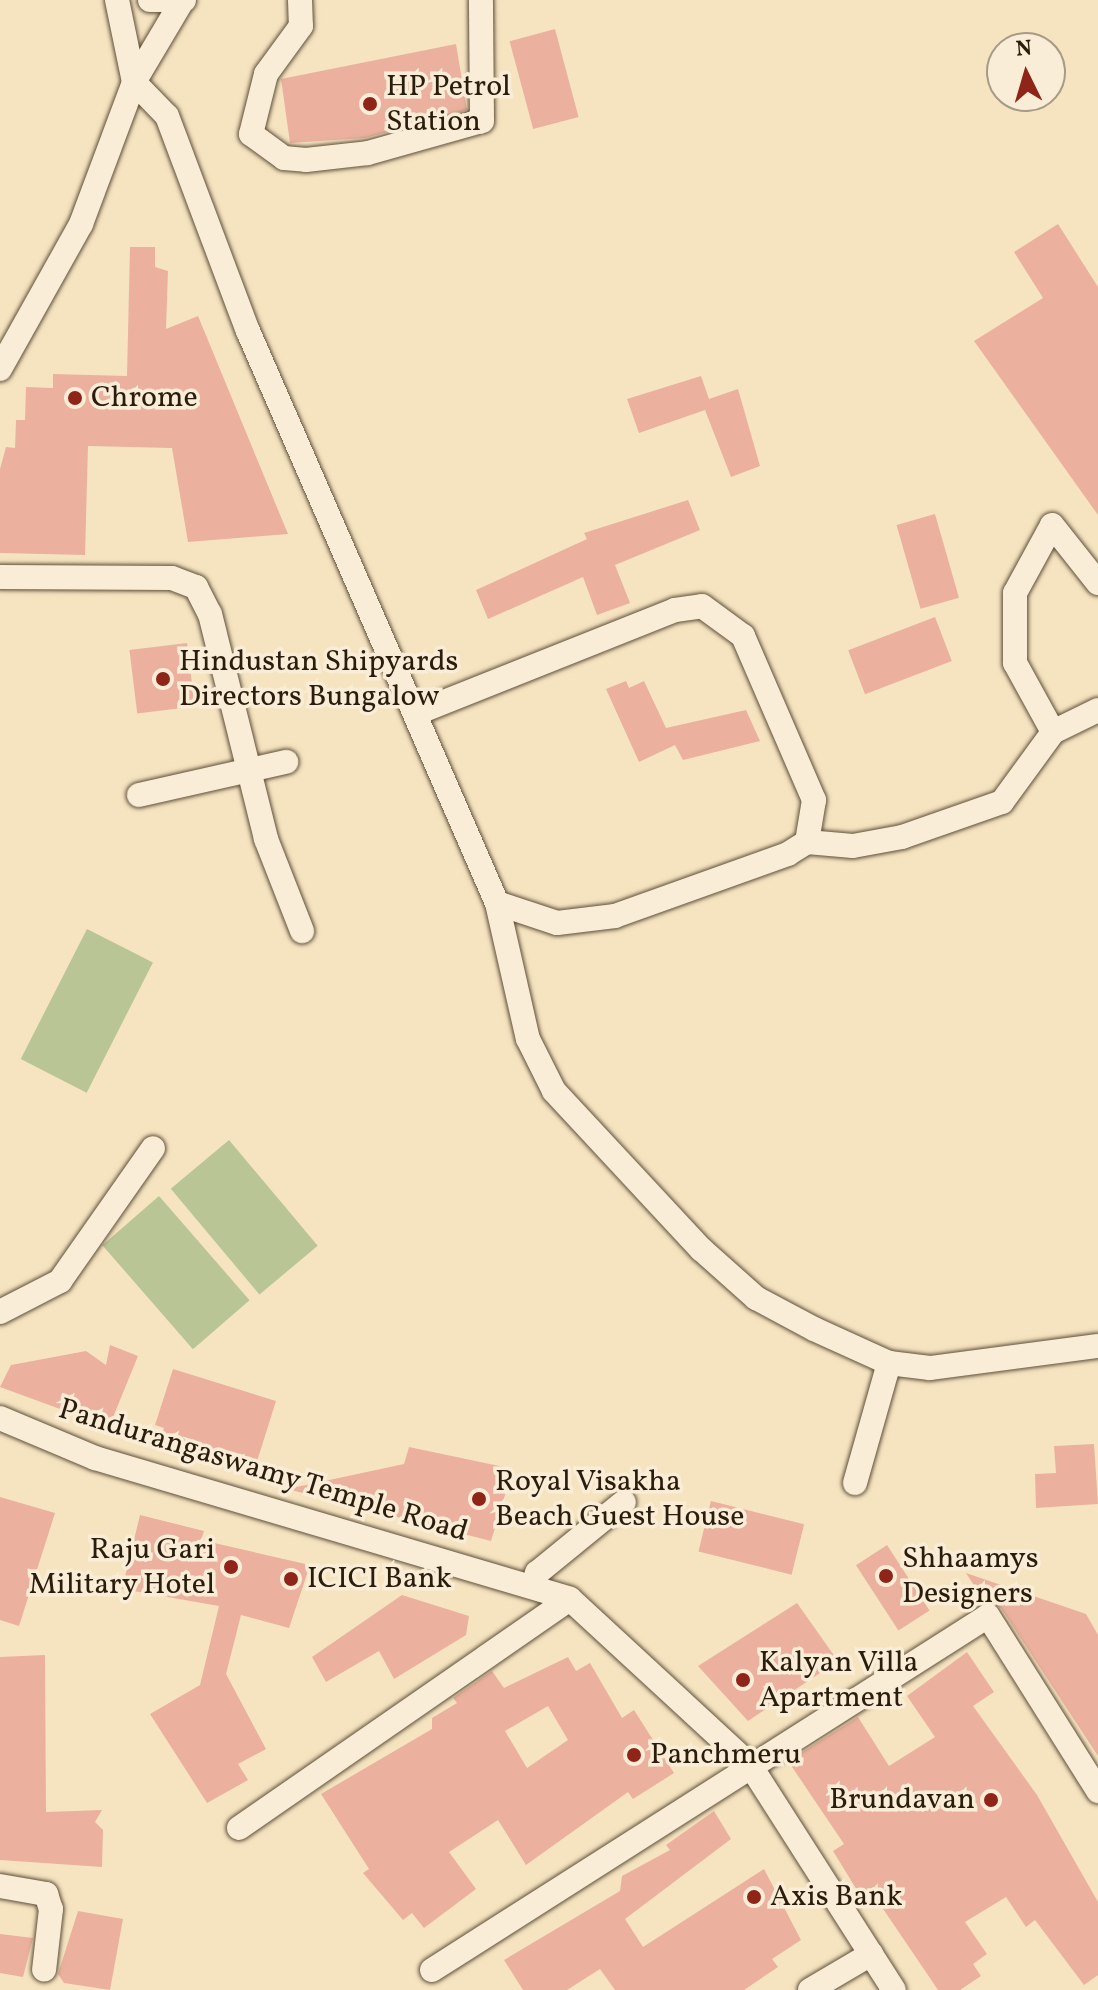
<!DOCTYPE html>
<html>
<head>
<meta charset="utf-8">
<style>
  body { margin:0 }
  #map { position:relative; width:1098px; height:1990px; overflow:hidden; background:#f6e4c1; font-family:Vollkorn,serif }
  div>[style] { position:absolute }
  .green>* { inset:0; background:#b9c595; transform-origin:0 0 }
  .building>* { inset:0; background:#ebb19e; transform-origin:0 0 }
  .roads { filter:drop-shadow(0 0 2px #5e4f39) drop-shadow(0 0 2px #5e4f39) }
  .minor>* { height:24px; margin:-12px; padding:0 12px; transform-origin:12px; border-radius:12px; background:#f9edd7 }
  .dots>* { width:22px; height:22px; translate:-50% -50%; box-sizing:border-box; border:4px solid #f9edd7; border-radius:50% }
  span { translate:-50% -50%; white-space:nowrap; text-align:center; line-height:1.15; -webkit-text-stroke:7px #f9edd7; paint-order:stroke }
  .poi-label { font-size:30px; color:#2b1d0c }
  .left { translate:0 -50%; text-align:left }
  .right { translate:-100% -50%; text-align:right }
  .street-label { font-size:30px; color:#2b1d0c }
  .north { position:absolute; left:986px; top:32px; width:80px; height:80px; box-sizing:border-box; background:#f9edd7; border:2px solid #a79a86; border-radius:50%; rotate:355deg; font-size:22px; font-weight:700; line-height:32px; text-align:center; color:#2b1d0c }
  .north::after { content:''; display:block; margin:auto; width:28px; height:36px; background:#8f2418; clip-path:polygon(50% 0,100% 100%,50% 72%,0 100%) }
</style>
</head>
<body>
<div id="map">
  <div class="green">
    <div style="left:87px;top:929px;width:74px;height:146px;rotate:27deg"></div>
    <div style="left:229px;top:1140px;width:138px;height:76px;rotate:50deg"></div>
    <div style="left:159px;top:1196px;width:138px;height:75px;rotate:49deg"></div>
  </div>
  <div class="building">
    <div style="left:555px;top:29px;width:91px;height:47px;rotate:75deg"></div>
    <div style="clip-path:polygon(456px 44px,467px 110px,365px 138px,290px 143px,281px 79px)"></div>
    <div style="clip-path:polygon(1058px 224px,1098px 287px,1098px 515px,974px 341px,1043px 298px,1014px 252px)"></div>
    <div style="clip-path:polygon(130px 247px,155px 247px,155px 267px,168px 271px,166px 329px,198px 316px,288px 534px,188px 542px,172px 448px,88px 446px,85px 555px,0 553px,0 469px,6px 447px,15px 448px,16px 420px,25px 420px,26px 387px,53px 388px,53px 374px,127px 376px)"></div>
    <div style="clip-path:polygon(701px 376px,709px 399px,738px 389px,760px 466px,731px 477px,705px 410px,639px 433px,627px 399px)"></div>
    <div style="clip-path:polygon(688px 500px,700px 530px,615px 565px,630px 603px,597px 615px,583px 577px,488px 619px,476px 590px,587px 539px,584px 533px)"></div>
    <div style="left:935px;top:514px;width:87px;height:40px;rotate:74deg"></div>
    <div style="left:935px;top:617px;width:47px;height:93px;rotate:69deg"></div>
    <div style="left:187px;top:643px;width:64px;height:58px;rotate:83deg"></div>
    <div style="clip-path:polygon(626px 681px,629px 688px,644px 681px,666px 728px,746px 710px,760px 741px,683px 760px,675px 745px,639px 762px,606px 689px)"></div>
    <div style="clip-path:polygon(110px 1345px,138px 1356px,109px 1427px,0 1387px,11px 1365px,86px 1351px,106px 1365px)"></div>
    <div style="clip-path:polygon(173px 1369px,276px 1401px,253px 1474px,158px 1445px,164px 1428px,155px 1425px)"></div>
    <div style="clip-path:polygon(1094px 1444px,1098px 1504px,1036px 1508px,1035px 1474px,1056px 1473px,1054px 1446px)"></div>
    <div style="clip-path:polygon(409px 1447px,513px 1469px,491px 1541px,287px 1489px,404px 1464px)"></div>
    <div style="clip-path:polygon(0 1497px,55px 1513px,19px 1626px,0 1620px)"></div>
    <div style="left:711px;top:1501px;width:96px;height:52px;rotate:14deg"></div>
    <div style="clip-path:polygon(140px 1515px,204px 1531px,201px 1540px,310px 1565px,289px 1628px,241px 1615px,226px 1674px,266px 1749px,238px 1764px,248px 1780px,207px 1803px,150px 1714px,200px 1685px,219px 1606px,122px 1589px)"></div>
    <div style="left:887px;top:1545px;width:78px;height:37px;rotate:57deg"></div>
    <div style="clip-path:polygon(966px 1573px,1086px 1614px,1098px 1635px,1098px 1756px,1001px 1608px,985px 1602px)"></div>
    <div style="clip-path:polygon(402px 1595px,469px 1616px,466px 1635px,394px 1679px,379px 1651px,326px 1682px,312px 1657px)"></div>
    <div style="clip-path:polygon(797px 1603px,838px 1661px,748px 1721px,698px 1666px)"></div>
    <div style="clip-path:polygon(967px 1652px,994px 1692px,973px 1706px,1037px 1795px,1098px 1902px,1098px 1975px,1084px 1985px,1035px 1920px,1026px 1927px,1006px 1897px,965px 1922px,987px 1954px,973px 1964px,981px 1976px,960px 1990px,938px 1990px,873px 1894px,863px 1900px,833px 1851px,844px 1844px,788px 1761px,858px 1717px,889px 1766px,935px 1737px,907px 1696px)"></div>
    <div style="clip-path:polygon(45px 1655px,46px 1812px,102px 1810px,95px 1822px,103px 1830px,102px 1867px,0 1860px,0 1657px)"></div>
    <div style="clip-path:polygon(evenodd,568px 1657px,576px 1671px,590px 1663px,622px 1718px,634px 1710px,674px 1773px,633px 1799px,628px 1792px,526px 1865px,498px 1820px,449px 1852px,476px 1889px,424px 1928px,412px 1913px,403px 1920px,363px 1873px,369px 1869px,321px 1794px,432px 1729px,432px 1718px,457px 1703px,453px 1698px,492px 1671px,504px 1688px,568px 1657px,548px 1706px,568px 1740px,527px 1768px,505px 1731px,548px 1706px)"></div>
    <div style="clip-path:polygon(714px 1811px,731px 1839px,625px 1919px,643px 1947px,764px 1869px,801px 1940px,772px 1959px,778px 1967px,744px 1990px,615px 1990px,600px 1969px,567px 1990px,523px 1990px,504px 1960px,620px 1891px,622px 1876px,670px 1850px,666px 1845px)"></div>
    <div style="clip-path:polygon(78px 1911px,123px 1919px,110px 1990px,64px 1983px,58px 1974px)"></div>
    <div style="clip-path:polygon(0 1934px,33px 1938px,23px 1977px,0 1973px)"></div>
  </div>
  <div class="roads">
    <div class="minor">
      <div style="left:117px;top:0;width:84px;rotate:78.3deg"></div>
      <div style="left:134px;top:82px;width:47px;rotate:45.9deg"></div>
      <div style="left:167px;top:116px;width:230px;rotate:69.4deg"></div>
      <div style="left:248px;top:331px;width:624px;rotate:66.48deg"></div>
      <div style="left:497px;top:903px;width:139px;rotate:77.2deg"></div>
      <div style="left:528px;top:1039px;width:58px;rotate:63.4deg"></div>
      <div style="left:554px;top:1091px;width:216px;rotate:47.1deg"></div>
      <div style="left:701px;top:1249px;width:74px;rotate:41.7deg"></div>
      <div style="left:756px;top:1298px;width:66px;rotate:28.1deg"></div>
      <div style="left:814px;top:1329px;width:82px;rotate:24.4deg"></div>
      <div style="left:889px;top:1363px;width:41px;rotate:7deg"></div>
      <div style="left:930px;top:1368px;width:169px;rotate:-7.5deg"></div>
      <div style="left:150px;top:0;width:34px"></div>
      <div style="left:300px;top:0;width:26px;rotate:88deg"></div>
      <div style="left:301px;top:26px;width:59px;rotate:126.1deg"></div>
      <div style="left:266px;top:74px;width:62px;rotate:104deg"></div>
      <div style="left:251px;top:134px;width:41px;rotate:36deg"></div>
      <div style="left:284px;top:158px;width:22px;rotate:5deg"></div>
      <div style="left:306px;top:160px;width:62px;rotate:-6.4deg"></div>
      <div style="left:368px;top:153px;width:118px;rotate:-15.7deg"></div>
      <div style="left:482px;top:121px;width:121px;rotate:-90.5deg"></div>
      <div style="left:0;top:369px;width:166px;rotate:-60.8deg"></div>
      <div style="left:81px;top:224px;width:152px;rotate:-69.5deg"></div>
      <div style="left:134px;top:82px;width:94px;rotate:-59.3deg"></div>
      <div style="left:0;top:577px;width:172px;rotate:0.3deg"></div>
      <div style="left:172px;top:578px;width:26px;rotate:21deg"></div>
      <div style="left:196px;top:587px;width:30px;rotate:63deg"></div>
      <div style="left:210px;top:614px;width:232px;rotate:76deg"></div>
      <div style="left:266px;top:839px;width:99px;rotate:68.6deg"></div>
      <div style="left:419px;top:712px;width:276px;rotate:-21.7deg"></div>
      <div style="left:675px;top:610px;width:27px;rotate:-8deg"></div>
      <div style="left:702px;top:606px;width:51px;rotate:36.2deg"></div>
      <div style="left:743px;top:636px;width:179px;rotate:66.6deg"></div>
      <div style="left:814px;top:800px;width:43px;rotate:99.5deg"></div>
      <div style="left:807px;top:842px;width:22px;rotate:148deg"></div>
      <div style="left:788px;top:854px;width:184px;rotate:160.3deg"></div>
      <div style="left:615px;top:916px;width:58px;rotate:173.1deg"></div>
      <div style="left:557px;top:923px;width:63px;rotate:-161.6deg"></div>
      <div style="left:1053px;top:732px;width:50px;rotate:-26.1deg"></div>
      <div style="left:139px;top:795px;width:151px;rotate:-12.7deg"></div>
      <div style="left:807px;top:842px;width:46px;rotate:5deg"></div>
      <div style="left:853px;top:846px;width:50px;rotate:-10.4deg"></div>
      <div style="left:902px;top:837px;width:106px;rotate:-19.3deg"></div>
      <div style="left:1002px;top:802px;width:87px;rotate:-53.9deg"></div>
      <div style="left:1053px;top:732px;width:79px;rotate:-118.8deg"></div>
      <div style="left:1015px;top:663px;width:70px;rotate:-90deg"></div>
      <div style="left:1015px;top:593px;width:77px;rotate:-61.4deg"></div>
      <div style="left:1052px;top:525px;width:74px;rotate:51.6deg"></div>
      <div style="left:0;top:1312px;width:68px;rotate:-27.3deg"></div>
      <div style="left:60px;top:1281px;width:162px;rotate:-55deg"></div>
      <div style="left:0;top:1418px;width:103px;rotate:22.8deg"></div>
      <div style="left:95px;top:1458px;width:495px;rotate:16.5deg"></div>
      <div style="left:570px;top:1599px;width:245px;rotate:42.7deg"></div>
      <div style="left:750px;top:1765px;width:267px;rotate:57.4deg"></div>
      <div style="left:855px;top:1483px;width:125px;rotate:-74.2deg"></div>
      <div style="left:533px;top:1587px;width:15px;rotate:-74deg"></div>
      <div style="left:537px;top:1573px;width:112px;rotate:-39.2deg"></div>
      <div style="left:239px;top:1828px;width:402px;rotate:-34.7deg"></div>
      <div style="left:0;top:1886px;width:47px;rotate:9.9deg"></div>
      <div style="left:46px;top:1894px;width:16px;rotate:72deg"></div>
      <div style="left:51px;top:1909px;width:61px;rotate:96.5deg"></div>
      <div style="left:432px;top:1970px;width:659px;rotate:-32.48deg"></div>
      <div style="left:988px;top:1616px;width:207px;rotate:57.8deg"></div>
      <div style="left:810px;top:1990px;width:71px;rotate:-30.5deg"></div>
    </div>
  </div>
  <div class="dots">
    <div style="left:370px;top:104px;background:#8f2418"></div>
    <div style="left:75px;top:398px;background:#8f2418"></div>
    <div style="left:163px;top:679px;background:#8f2418"></div>
    <div style="left:479px;top:1499px;background:#8f2418"></div>
    <div style="left:231px;top:1567px;background:#8f2418"></div>
    <div style="left:886px;top:1576px;background:#8f2418"></div>
    <div style="left:291px;top:1579px;background:#8f2418"></div>
    <div style="left:743px;top:1680px;background:#8f2418"></div>
    <div style="left:634px;top:1755px;background:#8f2418"></div>
    <div style="left:991px;top:1800px;background:#8f2418"></div>
    <div style="left:754px;top:1897px;background:#8f2418"></div>
  </div>
  <div class="poi-label">
    <span class="left" style="left:386px;top:104px">HP Petrol<br>Station</span>
    <span class="left" style="left:91px;top:398px">Chrome</span>
    <span class="left" style="left:179px;top:679px">Hindustan Shipyards<br>Directors Bungalow</span>
    <span class="left" style="left:495px;top:1499px">Royal Visakha<br>Beach Guest House</span>
    <span class="right" style="left:215px;top:1567px">Raju Gari<br>Military Hotel</span>
    <span class="left" style="left:902px;top:1576px">Shhaamys<br>Designers</span>
    <span class="left" style="left:307px;top:1579px">ICICI Bank</span>
    <span class="left" style="left:759px;top:1680px">Kalyan Villa<br>Apartment</span>
    <span class="left" style="left:650px;top:1755px">Panchmeru</span>
    <span class="right" style="left:975px;top:1800px">Brundavan</span>
    <span class="left" style="left:770px;top:1897px">Axis Bank</span>
  </div>
  <div class="street-label">
    <span style="left:263px;top:1471px;rotate:17deg">Pandurangaswamy Temple Road</span>
  </div>
  <div class="north">N</div>
</div>
</body>
</html>
